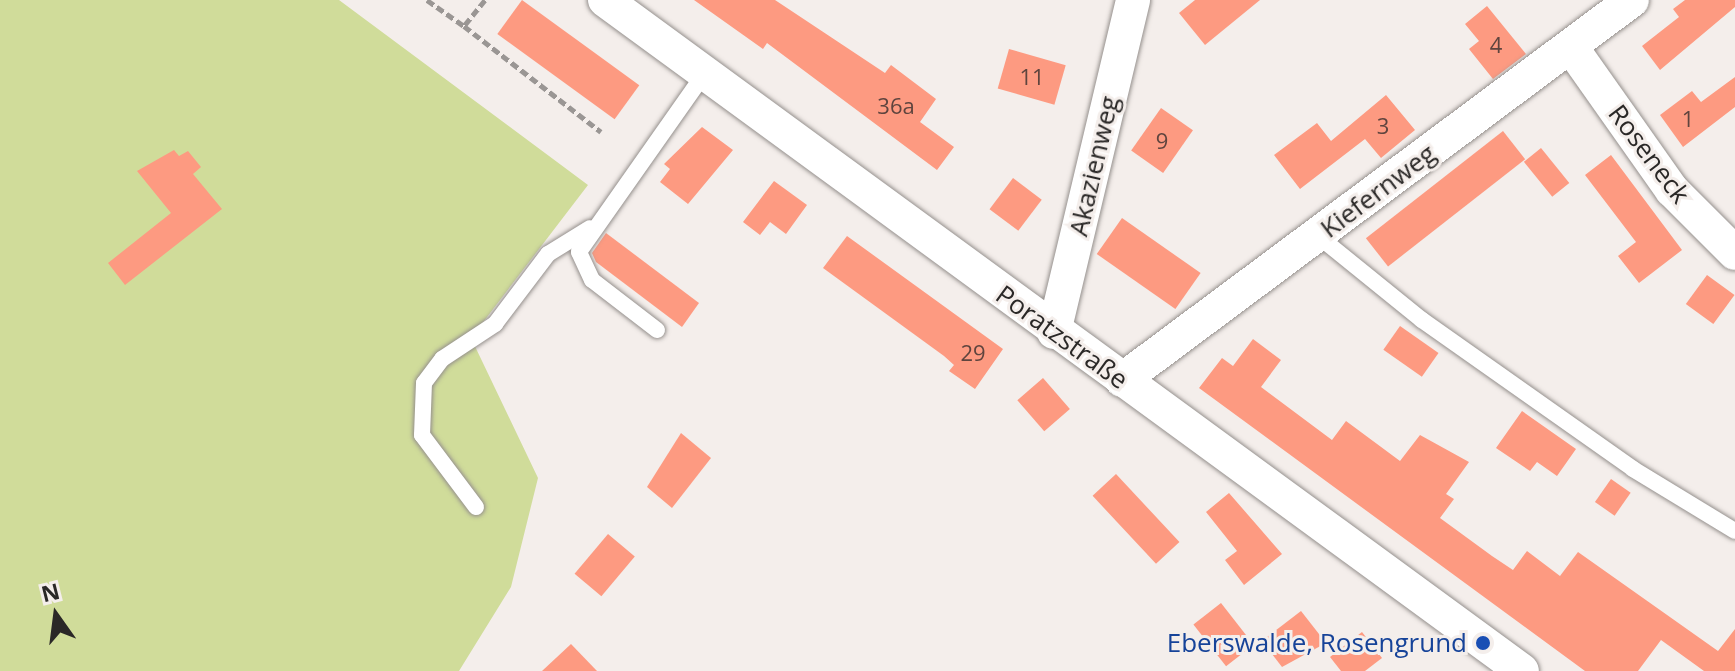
<!DOCTYPE html>
<html>
<head>
<meta charset="utf-8">
<style>
  body { margin:0 }
  #map { position:relative; width:1735px; height:671px; overflow:hidden; background:#f4eeeb; font-family:"Open Sans",sans-serif }
  div>[style] { position:absolute }
  .green>* { inset:0; background:#d0dc9a }
  .building>* { inset:0; background:#fd9a81; transform-origin:0 0 }
  .path>* { height:5px; margin-top:-2.5px; transform-origin:0; background:repeating-linear-gradient(90deg,#9a9694 0 8px,transparent 0 12px) }
  .roads { filter:drop-shadow(0 0 2px #95908d) drop-shadow(0 0 2px #95908d) }
  .service>* { height:16px; margin:-8px; padding:0 8px; transform-origin:8px; border-radius:8px; background:#fff }
  .minor>* { height:34px; margin:-17px; padding:0 17px; transform-origin:17px; border-radius:17px; background:#fff }
  .dots>* { width:22px; height:22px; translate:-50% -50%; box-sizing:border-box; border:4px solid #f4eeeb; border-radius:50% }
  span { translate:-50% -50%; white-space:nowrap; text-align:center; line-height:1.15; -webkit-text-stroke:6px #f4eeeb; paint-order:stroke }
  .number-label { font-size:22px; color:#5f443e }
  .number-label span { -webkit-text-stroke-width:0 }
  .street-label { font-size:26px; color:#2a2827 }
  .transit-label { font-size:26px; color:#164399 }
  .right { translate:-100% -50%; text-align:right }
  .north { position:absolute; left:16px; top:575px; width:80px; height:80px; -webkit-text-stroke:6px #f4eeeb; paint-order:stroke; rotate:346deg; font-size:22px; font-weight:700; line-height:32px; text-align:center; color:#2a2827 }
  .north::after { content:''; display:block; margin:auto; width:28px; height:36px; background:#2a2827; clip-path:polygon(50% 0,100% 100%,50% 72%,0 100%) }
</style>
</head>
<body>
<div id="map">
  <div class="green">
    <div style="clip-path:polygon(0 0,339px 0,588px 185px,471px 338px,538px 478px,511px 587px,459px 671px,0 671px)"></div>
  </div>
  <div class="building">
    <div style="left:522px;top:0;width:145px;height:42px;rotate:36deg"></div>
    <div style="clip-path:polygon(694px 0,775px 0,885px 73px,891px 65px,936px 99px,920px 122px,954px 147px,937px 170px,767px 43px,763px 49px)"></div>
    <div style="clip-path:polygon(1195px 0,1260px 0,1205px 45px,1179px 13px)"></div>
    <div style="clip-path:polygon(1685px 0,1735px 0,1735px 7px,1660px 70px,1642px 46px,1679px 17px,1673px 9px)"></div>
    <div style="clip-path:polygon(1487px 6px,1526px 54px,1493px 79px,1469px 49px,1479px 41px,1465px 24px)"></div>
    <div style="left:1009px;top:49px;width:59px;height:41px;rotate:16deg"></div>
    <div style="clip-path:polygon(1735px 77px,1735px 107px,1683px 147px,1660px 115px,1692px 91px,1701px 102px)"></div>
    <div style="clip-path:polygon(1386px 95px,1415px 130px,1381px 158px,1365px 139px,1300px 189px,1274px 155px,1317px 123px,1331px 141px)"></div>
    <div style="left:1161px;top:108px;width:39px;height:52px;rotate:35deg"></div>
    <div style="clip-path:polygon(702px 127px,733px 150px,688px 204px,660px 182px,670px 169px,664px 164px)"></div>
    <div style="left:1503px;top:131px;width:36px;height:174px;rotate:52deg"></div>
    <div style="left:1541px;top:148px;width:45px;height:22px;rotate:51deg"></div>
    <div style="clip-path:polygon(174px 150px,179px 156px,188px 151px,201px 167px,193px 174px,222px 209px,125px 285px,108px 263px,171px 213px,137px 171px)"></div>
    <div style="clip-path:polygon(1611px 155px,1682px 250px,1639px 283px,1618px 256px,1636px 242px,1585px 175px)"></div>
    <div style="left:1013px;top:178px;width:36px;height:39px;rotate:37deg"></div>
    <div style="clip-path:polygon(774px 181px,807px 205px,786px 234px,770px 222px,760px 235px,743px 222px)"></div>
    <div style="left:1122px;top:218px;width:96px;height:44px;rotate:35deg"></div>
    <div style="clip-path:polygon(606px 233px,699px 303px,682px 327px,596px 262px,592px 253px)"></div>
    <div style="clip-path:polygon(847px 236px,1003px 349px,975px 389px,949px 371px,954px 365px,944px 356px,823px 268px)"></div>
    <div style="left:1707px;top:275px;width:34px;height:36px;rotate:36deg"></div>
    <div style="left:1400px;top:326px;width:47px;height:29px;rotate:35deg"></div>
    <div style="clip-path:polygon(1253px 339px,1281px 360px,1261px 387px,1332px 440px,1346px 421px,1400px 461px,1420px 435px,1469px 462px,1446px 494px,1454px 499px,1440px 518px,1492px 556px,1513px 570px,1527px 551px,1560px 576px,1578px 552px,1718px 651px,1735px 629px,1735px 671px,1704px 671px,1661px 640px,1638px 671px,1585px 671px,1199px 388px,1222px 358px,1233px 366px)"></div>
    <div style="left:1043px;top:378px;width:41px;height:34px;rotate:49deg"></div>
    <div style="clip-path:polygon(1522px 411px,1576px 449px,1557px 476px,1537px 462px,1530px 471px,1496px 448px)"></div>
    <div style="clip-path:polygon(681px 433px,711px 458px,672px 508px,647px 487px)"></div>
    <div style="left:1116px;top:474px;width:93px;height:32px;rotate:47deg"></div>
    <div style="left:1611px;top:479px;width:24px;height:28px;rotate:35deg"></div>
    <div style="clip-path:polygon(1229px 493px,1282px 554px,1244px 585px,1225px 560px,1237px 551px,1206px 512px)"></div>
    <div style="left:608px;top:534px;width:35px;height:52px;rotate:40deg"></div>
    <div style="left:1221px;top:603px;width:53px;height:35px;rotate:52deg"></div>
    <div style="clip-path:polygon(1301px 611px,1326px 643px,1282px 667px,1262px 641px)"></div>
    <div style="clip-path:polygon(1362px 632px,1382px 658px,1365px 671px,1341px 671px,1330px 657px)"></div>
    <div style="clip-path:polygon(571px 644px,597px 671px,542px 671px)"></div>
  </div>
  <div class="path">
    <div style="left:427px;top:0;width:45px;rotate:35.1deg"></div>
    <div style="left:485px;top:0;width:33px;rotate:129deg"></div>
    <div style="left:464px;top:26px;width:173px;rotate:37.7deg"></div>
  </div>
  <div class="roads">
    <div class="service">
      <div style="left:1317px;top:235px;width:135px;rotate:39deg"></div>
      <div style="left:1422px;top:320px;width:258px;rotate:35.2deg"></div>
      <div style="left:1633px;top:469px;width:119px;rotate:31.3deg"></div>
      <div style="left:657px;top:330px;width:82px;rotate:-142.4deg"></div>
      <div style="left:592px;top:280px;width:31px;rotate:-115deg"></div>
      <div style="left:579px;top:252px;width:219px;rotate:-54.9deg"></div>
      <div style="left:476px;top:507px;width:90px;rotate:-126.9deg"></div>
      <div style="left:422px;top:435px;width:52px;rotate:-87.8deg"></div>
      <div style="left:424px;top:383px;width:30px;rotate:-53deg"></div>
      <div style="left:442px;top:359px;width:64px;rotate:-33.4deg"></div>
      <div style="left:495px;top:324px;width:88px;rotate:-52.9deg"></div>
      <div style="left:548px;top:254px;width:49px;rotate:-31.8deg"></div>
    </div>
    <div class="minor">
      <div style="left:605px;top:0;width:1136px;rotate:36.19deg"></div>
      <div style="left:1571px;top:47px;width:175px;rotate:54.8deg"></div>
      <div style="left:1672px;top:190px;width:89px;rotate:45deg"></div>
      <div style="left:1054px;top:332px;width:341px;rotate:-76.6deg"></div>
      <div style="left:1122px;top:380px;width:636px;rotate:-36.69deg"></div>
    </div>
  </div>
  <div class="dots">
    <div style="left:1483px;top:643px;background:#1a4fb4"></div>
  </div>
  <div class="number-label">
    <span style="left:1496px;top:45px">4</span>
    <span style="left:1032px;top:77px">11</span>
    <span style="left:896px;top:106px">36a</span>
    <span style="left:1688px;top:119px">1</span>
    <span style="left:1383px;top:126px">3</span>
    <span style="left:1162px;top:141px">9</span>
    <span style="left:973px;top:353px">29</span>
  </div>
  <div class="street-label">
    <span style="left:1649px;top:154px;rotate:53deg">Roseneck</span>
    <span style="left:1094px;top:166px;rotate:-77deg">Akazienweg</span>
    <span style="left:1378px;top:191px;rotate:-37deg">Kiefernweg</span>
    <span style="left:1062px;top:337px;rotate:36deg">Poratzstraße</span>
  </div>
  <div class="transit-label">
    <span class="right" style="left:1467px;top:643px">Eberswalde, Rosengrund</span>
  </div>
  <div class="north">N</div>
</div>
</body>
</html>
